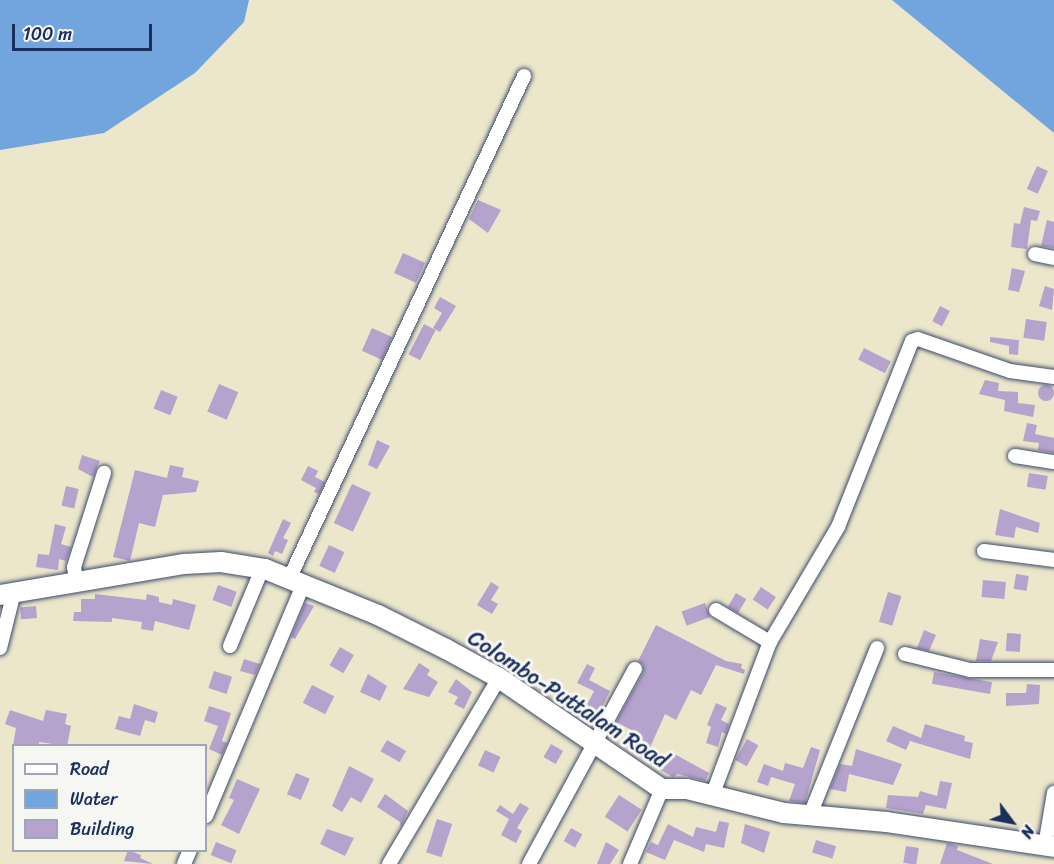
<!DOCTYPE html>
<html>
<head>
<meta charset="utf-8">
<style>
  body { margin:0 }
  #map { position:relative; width:1054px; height:864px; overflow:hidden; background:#ece6ca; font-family:Sriracha,sans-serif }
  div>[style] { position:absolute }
  .water>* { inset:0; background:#72a4dd }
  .building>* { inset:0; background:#b5a2cd; transform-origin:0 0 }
  .round { border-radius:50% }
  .roads { filter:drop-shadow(0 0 2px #3a4a6e) drop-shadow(0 0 2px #3a4a6e) }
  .minor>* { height:14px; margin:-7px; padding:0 7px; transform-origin:7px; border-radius:7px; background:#fff }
  .highway>* { height:20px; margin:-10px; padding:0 10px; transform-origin:10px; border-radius:10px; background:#fff }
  span { translate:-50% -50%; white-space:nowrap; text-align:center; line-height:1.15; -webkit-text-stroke:6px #f6f6f2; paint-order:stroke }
  .street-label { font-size:22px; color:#1b2f5e }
  .legend { position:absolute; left:12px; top:744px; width:195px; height:108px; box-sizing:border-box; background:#f6f6f2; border:2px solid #9ea6b7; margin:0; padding:8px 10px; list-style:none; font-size:18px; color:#1b2f5e }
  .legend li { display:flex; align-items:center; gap:12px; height:30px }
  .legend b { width:30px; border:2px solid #9ea6b7 }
  .north { position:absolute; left:982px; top:792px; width:60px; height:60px; -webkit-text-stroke:4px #f6f6f2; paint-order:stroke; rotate:122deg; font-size:16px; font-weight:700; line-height:24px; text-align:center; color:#1b2f5e }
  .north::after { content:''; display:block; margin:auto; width:21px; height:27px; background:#1b2f5e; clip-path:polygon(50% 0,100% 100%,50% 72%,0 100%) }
  .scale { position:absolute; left:12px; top:24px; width:140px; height:27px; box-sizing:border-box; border:3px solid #1b2f5e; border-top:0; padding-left:8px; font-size:18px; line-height:21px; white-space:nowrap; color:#1b2f5e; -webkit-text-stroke:4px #f6f6f2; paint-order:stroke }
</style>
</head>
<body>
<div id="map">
  <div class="water">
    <div style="clip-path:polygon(0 0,249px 0,244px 22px,195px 73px,104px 133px,0 150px)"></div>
    <div style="clip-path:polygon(892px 0,1054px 0,1054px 133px)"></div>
  </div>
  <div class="building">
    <div style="left:1037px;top:166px;width:12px;height:25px;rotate:24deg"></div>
    <div style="clip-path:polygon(478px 200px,501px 210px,488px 233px,469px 219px)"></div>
    <div style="clip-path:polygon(1024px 207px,1040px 211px,1037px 221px,1031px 220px,1027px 249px,1011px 247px,1014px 223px,1020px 224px)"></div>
    <div style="clip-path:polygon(1047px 220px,1054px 222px,1054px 248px,1041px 246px)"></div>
    <div style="left:403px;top:253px;width:24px;height:22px;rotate:24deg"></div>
    <div style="clip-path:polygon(1012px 268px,1025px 271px,1019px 292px,1008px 290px)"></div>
    <div style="clip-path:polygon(1045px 286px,1054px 289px,1052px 310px,1039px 306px)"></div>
    <div style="clip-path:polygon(440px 297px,456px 306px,440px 332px,433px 328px,442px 313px,434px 308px)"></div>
    <div style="left:940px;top:306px;width:11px;height:17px;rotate:27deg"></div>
    <div style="left:1026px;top:319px;width:21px;height:19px;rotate:8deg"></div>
    <div style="left:424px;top:324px;width:13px;height:34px;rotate:27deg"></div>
    <div style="left:372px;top:328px;width:22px;height:25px;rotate:24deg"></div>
    <div style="clip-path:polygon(990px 337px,1019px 340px,1018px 355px,1009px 354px,1009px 346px,990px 342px)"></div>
    <div style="left:864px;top:348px;width:30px;height:13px;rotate:27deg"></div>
    <div style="clip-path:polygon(985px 380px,999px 383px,998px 391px,1018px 392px,1018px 403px,1035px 405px,1033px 417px,1004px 411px,1005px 400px,979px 394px)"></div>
    <div style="left:219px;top:384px;width:21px;height:30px;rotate:23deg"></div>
    <div class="round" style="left:1038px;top:385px;width:16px;height:16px"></div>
    <div style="left:161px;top:390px;width:18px;height:20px;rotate:22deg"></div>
    <div style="clip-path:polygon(1027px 423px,1037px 425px,1035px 434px,1054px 438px,1054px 453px,1038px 450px,1039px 443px,1023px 441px)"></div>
    <div style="clip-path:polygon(377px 440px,390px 446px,377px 469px,368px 465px)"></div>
    <div style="clip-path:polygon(82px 455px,100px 461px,93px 477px,78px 469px)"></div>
    <div style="clip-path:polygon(170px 465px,184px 468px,182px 477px,199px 481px,196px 492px,163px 495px,155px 527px,139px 523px,130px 561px,113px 557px,135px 470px,167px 478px)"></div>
    <div style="clip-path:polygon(308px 466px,318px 471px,315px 477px,325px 482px,319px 494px,314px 492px,316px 488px,301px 480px)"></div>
    <div style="left:1029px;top:473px;width:19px;height:14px;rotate:9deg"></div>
    <div style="left:352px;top:484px;width:21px;height:43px;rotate:25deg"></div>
    <div style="left:66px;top:486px;width:13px;height:20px;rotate:13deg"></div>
    <div style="clip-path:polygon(1000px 509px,1040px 523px,1038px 533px,1016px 527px,1014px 538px,995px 535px)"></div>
    <div style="clip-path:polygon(283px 519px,291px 523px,283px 538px,288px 540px,282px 554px,275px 551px,273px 556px,268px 553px)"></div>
    <div style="clip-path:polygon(55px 524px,66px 527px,61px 544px,71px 547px,66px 561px,59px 559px,58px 570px,36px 567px,38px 554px,49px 555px)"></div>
    <div style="left:329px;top:545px;width:17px;height:23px;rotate:25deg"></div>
    <div style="left:1016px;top:574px;width:13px;height:15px;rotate:9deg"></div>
    <div style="left:983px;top:580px;width:23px;height:17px;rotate:5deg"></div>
    <div style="clip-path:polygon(491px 582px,499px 587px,491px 600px,498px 604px,492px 614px,477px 605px)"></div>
    <div style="left:218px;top:585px;width:20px;height:16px;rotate:20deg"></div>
    <div style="left:761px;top:587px;width:18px;height:15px;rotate:34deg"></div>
    <div style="left:888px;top:592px;width:14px;height:31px;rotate:17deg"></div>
    <div style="left:736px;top:593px;width:12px;height:16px;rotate:31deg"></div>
    <div style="clip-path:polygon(95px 594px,146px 600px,147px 594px,159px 597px,159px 602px,172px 605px,173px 599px,196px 605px,189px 630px,155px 621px,153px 631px,141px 629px,142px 622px,112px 618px,112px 622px,73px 621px,74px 612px,81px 612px,81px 599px,95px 599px)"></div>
    <div style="clip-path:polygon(305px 603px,314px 606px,295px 639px,291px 637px)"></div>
    <div style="left:705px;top:603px;width:15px;height:25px;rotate:70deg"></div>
    <div style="left:36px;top:606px;width:12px;height:16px;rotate:85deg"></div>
    <div style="clip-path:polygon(656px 625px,726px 661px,742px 664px,741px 668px,745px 670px,744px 674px,716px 665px,701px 695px,691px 690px,676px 720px,665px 714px,648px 752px,636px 746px,641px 735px,616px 722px,643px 673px,643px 665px,638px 661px)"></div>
    <div style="clip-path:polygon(924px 630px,936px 635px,929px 651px,917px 648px)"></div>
    <div style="left:1007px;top:633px;width:14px;height:18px;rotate:4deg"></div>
    <div style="clip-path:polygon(980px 639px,998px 642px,991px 661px,976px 661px)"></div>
    <div style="left:340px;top:647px;width:16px;height:21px;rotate:30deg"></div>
    <div style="clip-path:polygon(244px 659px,260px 664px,255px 675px,240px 671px)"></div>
    <div style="clip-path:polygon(419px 663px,430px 670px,427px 675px,438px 682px,429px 697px,403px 689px)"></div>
    <div style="clip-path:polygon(587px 664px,595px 668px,589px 680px,610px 691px,593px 725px,580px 718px,594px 691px,577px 683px)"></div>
    <div style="left:214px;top:671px;width:19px;height:18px;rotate:18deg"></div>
    <div style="left:934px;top:672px;width:59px;height:12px;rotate:10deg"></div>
    <div style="clip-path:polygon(368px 674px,387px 686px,380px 701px,360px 692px)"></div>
    <div style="clip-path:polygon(456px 679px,472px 692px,464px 709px,454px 704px,458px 697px,448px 692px)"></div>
    <div style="clip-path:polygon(1027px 684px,1040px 685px,1039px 704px,1006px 706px,1006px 693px,1026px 693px)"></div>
    <div style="left:312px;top:685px;width:25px;height:20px;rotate:27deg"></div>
    <div style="clip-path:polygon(716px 703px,727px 708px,721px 720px,729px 724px,726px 734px,722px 732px,718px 747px,706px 743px,711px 727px,707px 725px)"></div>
    <div style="clip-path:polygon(134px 704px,158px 712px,155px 723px,145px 720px,140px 736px,115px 729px,119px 716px,130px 719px)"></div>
    <div style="clip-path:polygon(209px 706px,231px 713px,222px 741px,227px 743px,222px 755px,209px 749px,218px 726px,204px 721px)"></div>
    <div style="clip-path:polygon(10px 710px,43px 721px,46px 710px,67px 714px,65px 724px,71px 726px,67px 746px,39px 742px,39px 746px,13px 746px,16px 728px,5px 724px)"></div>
    <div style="clip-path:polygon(925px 724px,965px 736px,964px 741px,973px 743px,970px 759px,910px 741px,906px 750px,886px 741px,893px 726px,921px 738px)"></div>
    <div style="left:747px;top:739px;width:13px;height:24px;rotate:29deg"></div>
    <div style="left:387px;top:740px;width:22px;height:13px;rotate:30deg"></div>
    <div style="left:551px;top:744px;width:14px;height:15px;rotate:30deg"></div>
    <div style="clip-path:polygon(811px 747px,820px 750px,805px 803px,789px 801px,795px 784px,771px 777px,768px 786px,757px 782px,764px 764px,783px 771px,785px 763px,803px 768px)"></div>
    <div style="clip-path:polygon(856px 749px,902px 764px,893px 785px,849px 774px,846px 792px,830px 789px,840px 764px,852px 766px)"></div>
    <div style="left:485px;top:750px;width:17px;height:17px;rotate:24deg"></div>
    <div style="clip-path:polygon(669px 751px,709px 773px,705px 781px,678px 774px,673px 777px,659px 769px)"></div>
    <div style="clip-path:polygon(349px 766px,374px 779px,361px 803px,351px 797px,342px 812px,332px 806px)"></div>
    <div style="left:296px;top:773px;width:15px;height:23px;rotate:23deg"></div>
    <div style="clip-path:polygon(237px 779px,260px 789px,239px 834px,221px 825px,234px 800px,229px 798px)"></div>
    <div style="clip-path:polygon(940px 781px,952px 783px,946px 809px,926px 805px,923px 814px,886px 808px,888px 795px,918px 797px,920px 791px,937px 796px)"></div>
    <div style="clip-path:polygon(385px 794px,408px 811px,401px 827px,400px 822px,377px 807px)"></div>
    <div style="left:619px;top:795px;width:27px;height:26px;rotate:33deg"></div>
    <div style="clip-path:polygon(520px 803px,529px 808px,517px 828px,522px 831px,516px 843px,501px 835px,509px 819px,496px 811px,500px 805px,513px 814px)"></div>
    <div style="left:437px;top:819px;width:16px;height:35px;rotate:18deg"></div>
    <div style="clip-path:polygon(719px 821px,729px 823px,724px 848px,706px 844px,704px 852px,674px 840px,665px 860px,646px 852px,651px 842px,658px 845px,668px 824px,693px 837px,696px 827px,716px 832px)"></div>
    <div style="clip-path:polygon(745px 824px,770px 832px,764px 853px,741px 843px)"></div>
    <div style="left:571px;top:828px;width:13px;height:15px;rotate:29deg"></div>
    <div style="clip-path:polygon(327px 829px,354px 838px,345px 856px,320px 844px)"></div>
    <div style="left:816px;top:840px;width:21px;height:13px;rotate:17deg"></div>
    <div style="left:216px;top:842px;width:22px;height:14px;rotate:22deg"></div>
    <div style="clip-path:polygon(606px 842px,619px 850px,610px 864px,597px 864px)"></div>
    <div style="clip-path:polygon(947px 843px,958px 846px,957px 850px,993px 864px,940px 864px)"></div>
    <div style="left:906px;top:846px;width:13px;height:17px;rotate:9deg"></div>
    <div style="clip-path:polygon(128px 850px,141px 855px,140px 858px,153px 864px,124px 861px)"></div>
  </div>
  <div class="roads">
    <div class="minor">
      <div style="left:1035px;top:254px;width:19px;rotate:12deg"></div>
      <div style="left:1015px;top:456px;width:39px;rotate:9deg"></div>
      <div style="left:984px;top:551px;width:71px;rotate:7.3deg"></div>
      <div style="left:290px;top:577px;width:553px;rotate:-64.96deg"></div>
      <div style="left:76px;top:581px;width:14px;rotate:-98deg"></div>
      <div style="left:74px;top:567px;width:99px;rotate:-72.3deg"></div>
      <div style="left:716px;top:610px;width:63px;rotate:30.7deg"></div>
      <div style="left:230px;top:646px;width:83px;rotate:-67.4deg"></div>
      <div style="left:0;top:648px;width:58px;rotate:-76deg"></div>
      <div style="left:905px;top:654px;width:67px;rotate:13.8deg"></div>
      <div style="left:970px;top:670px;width:84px"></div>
      <div style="left:712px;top:796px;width:165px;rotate:-69.4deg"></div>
      <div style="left:770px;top:642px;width:134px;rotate:-59.4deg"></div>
      <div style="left:838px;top:527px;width:200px;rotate:-68.3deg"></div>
      <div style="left:912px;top:341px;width:6px;rotate:-18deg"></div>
      <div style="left:918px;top:339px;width:97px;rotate:19.2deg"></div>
      <div style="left:1010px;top:371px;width:44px;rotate:7.8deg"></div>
      <div style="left:810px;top:815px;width:180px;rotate:-68.1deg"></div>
      <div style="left:206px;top:816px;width:253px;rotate:-67.2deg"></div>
      <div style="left:1045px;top:846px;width:54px;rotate:-80.4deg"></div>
      <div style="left:184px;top:864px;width:15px;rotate:-67deg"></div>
      <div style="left:389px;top:864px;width:216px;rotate:-59.4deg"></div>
      <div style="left:529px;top:864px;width:222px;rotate:-61.5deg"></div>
      <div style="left:630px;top:864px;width:82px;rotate:-66.9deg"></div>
    </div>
    <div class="highway">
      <div style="left:0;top:595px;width:187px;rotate:-9.6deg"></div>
      <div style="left:184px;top:564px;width:37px;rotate:-3deg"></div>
      <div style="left:221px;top:562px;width:45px;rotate:9deg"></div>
      <div style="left:265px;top:569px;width:122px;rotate:22.2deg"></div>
      <div style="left:378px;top:615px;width:76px;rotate:26.6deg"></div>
      <div style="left:446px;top:649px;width:60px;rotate:28.7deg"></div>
      <div style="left:499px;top:678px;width:197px;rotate:34.3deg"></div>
      <div style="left:662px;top:789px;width:25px"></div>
      <div style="left:687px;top:789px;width:100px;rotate:13.9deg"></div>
      <div style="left:784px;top:813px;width:103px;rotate:5deg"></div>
      <div style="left:887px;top:822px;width:169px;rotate:8.5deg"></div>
    </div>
  </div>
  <div class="street-label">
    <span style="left:568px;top:699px;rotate:33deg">Colombo-Puttalam Road</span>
  </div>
  <ul class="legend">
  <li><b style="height:8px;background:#fff"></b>Road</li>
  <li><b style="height:16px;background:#72a4dd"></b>Water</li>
  <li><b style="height:16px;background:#b5a2cd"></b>Building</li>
  </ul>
  <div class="north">N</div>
  <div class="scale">100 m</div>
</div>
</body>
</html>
